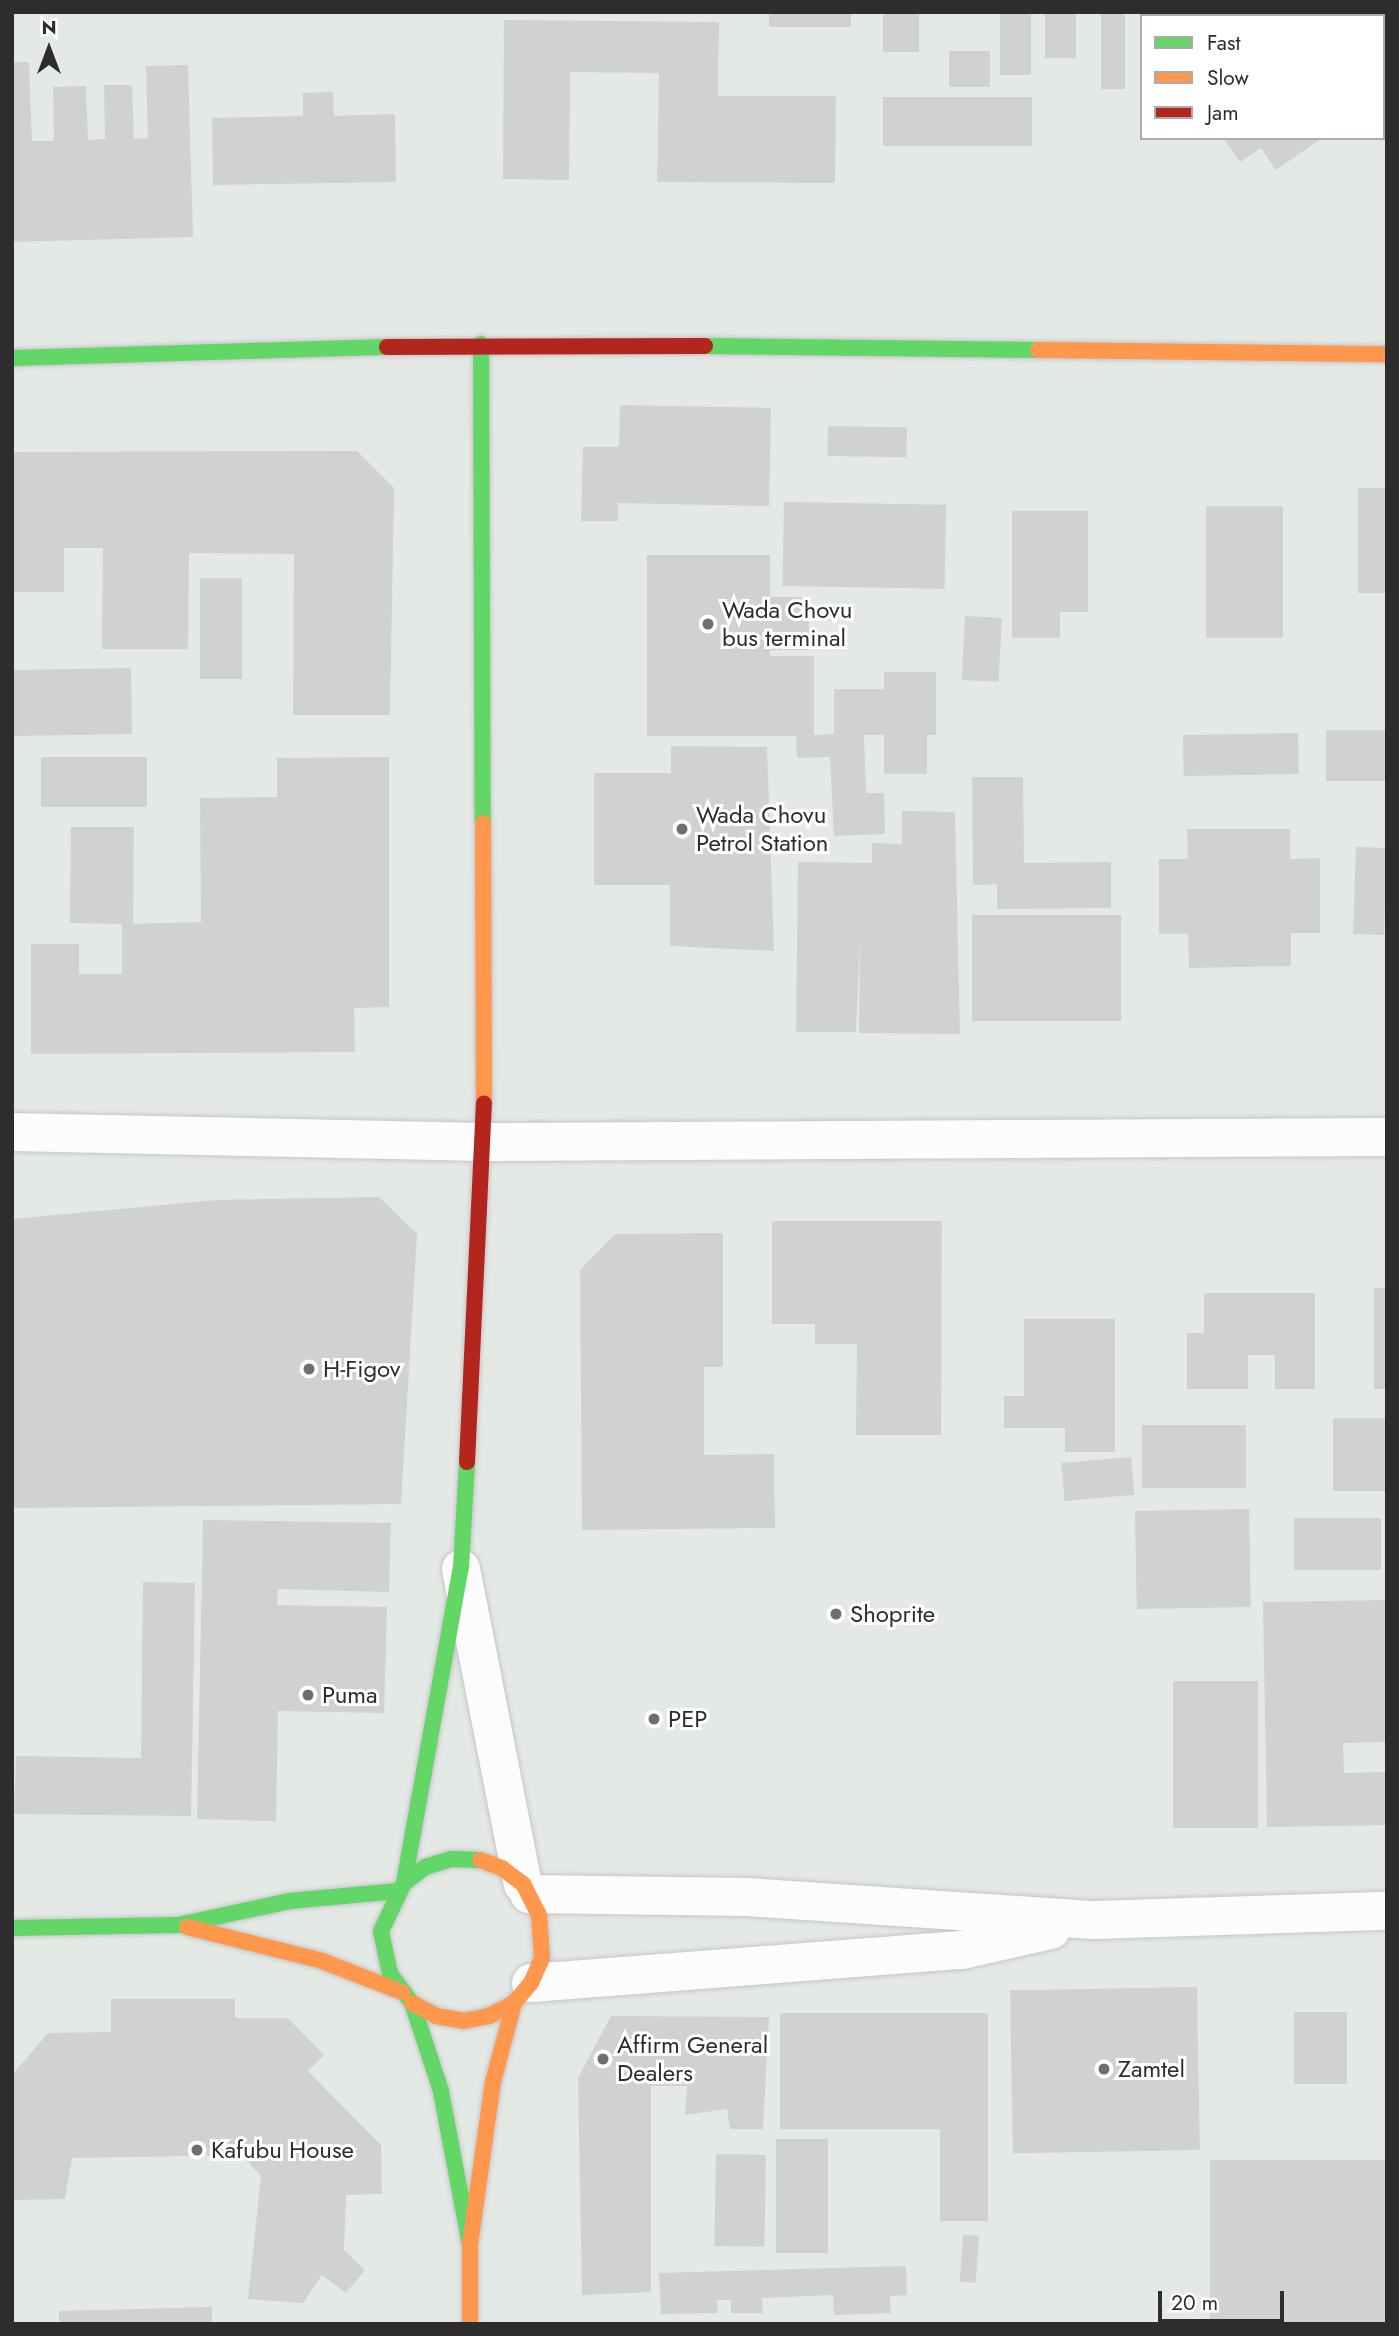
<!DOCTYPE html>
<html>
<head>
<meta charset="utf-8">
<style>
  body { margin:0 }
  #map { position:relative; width:1399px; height:2336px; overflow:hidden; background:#e4e9e6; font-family:Jost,sans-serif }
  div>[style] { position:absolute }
  .building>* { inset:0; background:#cfd2d0; transform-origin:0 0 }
  .roads { filter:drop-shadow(0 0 2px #c6c6c6) drop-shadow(0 0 2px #c6c6c6) }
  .street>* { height:38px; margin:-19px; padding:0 19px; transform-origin:19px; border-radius:19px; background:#fbfcfb }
  .fast>* { height:16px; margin:-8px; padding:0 8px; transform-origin:8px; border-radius:8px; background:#63d668 }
  .slow>* { height:16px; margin:-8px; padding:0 8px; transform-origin:8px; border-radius:8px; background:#ff974d }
  .jam>* { height:16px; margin:-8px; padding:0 8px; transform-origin:8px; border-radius:8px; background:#b3261e }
  .dots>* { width:19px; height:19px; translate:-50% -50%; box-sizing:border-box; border:4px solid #fff; border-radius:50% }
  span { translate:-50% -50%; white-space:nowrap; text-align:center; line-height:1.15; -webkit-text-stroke:6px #fff; paint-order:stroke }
  .poi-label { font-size:24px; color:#2d2d2d }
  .left { translate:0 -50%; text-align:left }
  .frame { position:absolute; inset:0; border:14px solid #2d2d2d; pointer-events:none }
  .legend { position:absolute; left:1140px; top:14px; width:245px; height:126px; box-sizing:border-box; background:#fff; border:2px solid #ababab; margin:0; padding:9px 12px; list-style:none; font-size:21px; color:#2d2d2d }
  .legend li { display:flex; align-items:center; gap:14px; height:35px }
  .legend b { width:35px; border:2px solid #ababab }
  .north { position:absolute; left:14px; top:14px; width:70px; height:70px; -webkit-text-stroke:5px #fff; paint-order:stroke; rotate:0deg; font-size:19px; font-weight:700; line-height:28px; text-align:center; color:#2d2d2d }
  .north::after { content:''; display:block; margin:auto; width:24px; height:32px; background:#2d2d2d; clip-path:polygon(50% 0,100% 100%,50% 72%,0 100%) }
  .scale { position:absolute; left:1158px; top:2291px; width:126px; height:32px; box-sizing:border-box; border:4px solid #2d2d2d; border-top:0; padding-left:9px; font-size:21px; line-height:24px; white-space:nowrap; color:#2d2d2d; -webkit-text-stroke:5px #fff; paint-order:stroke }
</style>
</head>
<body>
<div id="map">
  <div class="building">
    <div style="left:769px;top:12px;width:82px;height:15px"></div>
    <div style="left:883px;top:12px;width:36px;height:40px"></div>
    <div style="left:1000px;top:12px;width:31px;height:63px"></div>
    <div style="left:1045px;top:12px;width:31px;height:46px"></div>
    <div style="left:1101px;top:12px;width:24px;height:77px"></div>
    <div style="clip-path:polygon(504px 20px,719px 22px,718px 96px,836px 96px,835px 183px,657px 182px,659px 73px,570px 72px,569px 180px,503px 179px)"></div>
    <div style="clip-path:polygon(1383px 38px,1387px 44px,1383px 96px)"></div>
    <div style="left:949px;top:51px;width:41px;height:36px"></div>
    <div style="clip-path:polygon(12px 62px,29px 62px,32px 141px,54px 141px,53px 87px,86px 86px,88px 140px,105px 139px,104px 85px,132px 85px,134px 139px,148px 138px,146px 66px,188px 65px,193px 237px,12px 242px)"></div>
    <div style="clip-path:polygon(333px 92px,334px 116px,395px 114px,396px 182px,213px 185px,212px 118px,303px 116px,303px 93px)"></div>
    <div style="left:883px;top:97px;width:149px;height:49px"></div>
    <div style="clip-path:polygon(1223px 138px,1322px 138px,1276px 170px,1261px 148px,1240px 162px)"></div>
    <div style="clip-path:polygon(620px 405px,771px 408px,769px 506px,618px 503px,618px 521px,581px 521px,583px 447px,619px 447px)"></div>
    <div style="left:828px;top:426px;width:79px;height:30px;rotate:1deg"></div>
    <div style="clip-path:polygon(357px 451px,394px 488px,390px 715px,293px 715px,294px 554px,189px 553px,188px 649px,102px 649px,103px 548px,64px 548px,64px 592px,12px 592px,12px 452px)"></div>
    <div style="left:1358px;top:488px;width:29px;height:105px"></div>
    <div style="left:784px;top:502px;width:162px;height:84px;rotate:1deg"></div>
    <div style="left:1206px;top:506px;width:77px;height:132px"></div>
    <div style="clip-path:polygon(1012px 511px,1088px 511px,1088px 612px,1060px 612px,1060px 638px,1012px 638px)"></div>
    <div style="clip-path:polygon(647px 555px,770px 555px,770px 597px,809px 597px,809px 650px,770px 650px,770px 656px,814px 656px,814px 735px,834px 734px,834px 689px,884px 689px,884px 672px,936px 672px,936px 735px,927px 735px,927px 774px,884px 774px,884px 735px,864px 735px,866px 793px,884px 793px,885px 834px,834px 836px,830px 757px,797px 758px,796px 736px,647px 736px)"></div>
    <div style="left:200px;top:578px;width:42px;height:101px"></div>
    <div style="left:965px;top:616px;width:37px;height:64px;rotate:3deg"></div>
    <div style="left:131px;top:668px;width:66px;height:119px;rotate:89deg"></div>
    <div style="left:1326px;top:730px;width:61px;height:51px"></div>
    <div style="left:1298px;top:733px;width:41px;height:115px;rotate:89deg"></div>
    <div style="clip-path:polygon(671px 746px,767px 747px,774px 951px,670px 946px,670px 885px,594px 885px,594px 773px,671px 773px)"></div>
    <div style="left:41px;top:757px;width:106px;height:50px"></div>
    <div style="clip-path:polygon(389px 757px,389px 1007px,354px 1008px,355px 1052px,31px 1054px,31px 944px,79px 944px,79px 974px,122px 974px,122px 924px,70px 923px,71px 827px,134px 827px,133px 924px,201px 922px,200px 798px,277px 797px,277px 758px)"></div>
    <div style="clip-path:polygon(972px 777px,1023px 777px,1024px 863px,1111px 862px,1111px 908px,997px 909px,997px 884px,973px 885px)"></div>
    <div style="clip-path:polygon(902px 811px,955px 812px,960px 1034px,859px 1033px,860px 939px,856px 1032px,796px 1032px,798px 862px,872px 863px,872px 843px,902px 844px)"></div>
    <div style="clip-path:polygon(1187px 829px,1290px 829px,1290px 859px,1320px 858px,1320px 933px,1291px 933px,1291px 966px,1189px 968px,1188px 934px,1159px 934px,1159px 859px,1188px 859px)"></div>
    <div style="left:1356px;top:847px;width:31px;height:87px;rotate:2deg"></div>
    <div style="left:972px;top:915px;width:149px;height:106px"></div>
    <div style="clip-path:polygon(379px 1197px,417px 1234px,401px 1504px,12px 1508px,12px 1219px,217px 1200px)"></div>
    <div style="clip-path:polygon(772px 1221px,942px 1221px,941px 1435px,856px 1435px,857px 1344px,815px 1344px,815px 1324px,772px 1324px)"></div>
    <div style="clip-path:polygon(723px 1233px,723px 1367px,704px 1367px,704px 1455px,774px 1454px,775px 1528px,582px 1530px,580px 1270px,615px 1234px)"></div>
    <div style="left:1374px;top:1288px;width:13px;height:101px"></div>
    <div style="clip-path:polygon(1204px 1293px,1315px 1293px,1315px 1389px,1275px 1389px,1275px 1355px,1248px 1355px,1248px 1389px,1187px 1389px,1187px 1333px,1204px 1333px)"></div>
    <div style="clip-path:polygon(1024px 1319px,1115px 1319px,1115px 1452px,1065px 1452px,1065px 1428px,1004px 1428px,1004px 1396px,1024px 1396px)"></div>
    <div style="left:1387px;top:1418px;width:73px;height:54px;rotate:90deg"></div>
    <div style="left:1142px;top:1425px;width:104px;height:63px"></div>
    <div style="left:1131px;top:1457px;width:38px;height:70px;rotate:85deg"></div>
    <div style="left:1249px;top:1509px;width:98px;height:114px;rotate:89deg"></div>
    <div style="left:1381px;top:1518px;width:52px;height:87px;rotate:90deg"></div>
    <div style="clip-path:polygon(203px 1520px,391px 1523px,389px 1592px,278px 1589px,277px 1605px,387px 1607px,384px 1713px,278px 1711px,276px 1821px,197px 1819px)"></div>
    <div style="clip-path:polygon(143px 1582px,195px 1583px,191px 1816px,14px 1814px,16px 1756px,141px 1758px)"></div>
    <div style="clip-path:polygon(1387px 1600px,1387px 1742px,1343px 1743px,1344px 1773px,1387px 1772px,1387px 1825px,1267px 1827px,1263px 1602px)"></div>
    <div style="left:1173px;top:1681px;width:85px;height:147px"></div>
    <div style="left:1197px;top:1987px;width:163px;height:187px;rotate:89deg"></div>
    <div style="clip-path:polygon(111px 1999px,235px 1999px,235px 2018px,288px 2018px,324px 2055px,308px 2071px,381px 2145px,382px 2194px,346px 2195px,344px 2250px,365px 2270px,346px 2293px,322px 2275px,303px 2303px,248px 2299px,261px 2176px,242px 2155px,72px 2158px,65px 2199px,12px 2200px,12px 2075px,48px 2033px,111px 2032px)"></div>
    <div style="left:1294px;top:2012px;width:53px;height:72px"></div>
    <div style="clip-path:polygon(780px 2013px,988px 2013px,988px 2221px,940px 2221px,940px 2129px,780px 2129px)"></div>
    <div style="clip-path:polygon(611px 2016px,769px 2017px,763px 2129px,730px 2129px,727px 2109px,685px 2115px,687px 2086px,651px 2086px,651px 2292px,582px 2295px,578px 2078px)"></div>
    <div style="left:776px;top:2139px;width:52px;height:114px"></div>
    <div style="left:716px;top:2154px;width:50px;height:92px;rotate:1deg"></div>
    <div style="left:1210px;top:2160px;width:177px;height:164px"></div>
    <div style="left:963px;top:2235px;width:16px;height:47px;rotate:4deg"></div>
    <div style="clip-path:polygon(906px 2266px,907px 2295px,890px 2296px,891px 2313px,834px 2315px,833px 2295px,762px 2298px,763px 2313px,731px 2313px,731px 2300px,717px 2300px,718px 2313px,661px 2314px,659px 2273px)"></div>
    <div style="clip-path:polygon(212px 2307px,212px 2324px,59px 2324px,59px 2311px)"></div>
  </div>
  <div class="roads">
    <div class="street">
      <div style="left:12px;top:1132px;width:472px;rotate:1.2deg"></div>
      <div style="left:484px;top:1142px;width:903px;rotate:-0.32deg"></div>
      <div style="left:461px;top:1569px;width:321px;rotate:78.9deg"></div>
      <div style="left:529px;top:1894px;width:217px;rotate:0.8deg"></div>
      <div style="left:746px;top:1897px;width:349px;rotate:3.8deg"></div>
      <div style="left:1094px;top:1920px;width:293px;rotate:-1.8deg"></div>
      <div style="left:531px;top:1983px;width:432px;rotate:-4.4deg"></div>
      <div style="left:962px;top:1950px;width:91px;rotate:-12.7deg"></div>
    </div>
    <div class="fast">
      <div style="left:481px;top:344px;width:479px;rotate:89.8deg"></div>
      <div style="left:705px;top:346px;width:333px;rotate:0.7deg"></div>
      <div style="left:12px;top:358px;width:375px;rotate:-1.7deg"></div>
      <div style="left:404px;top:1883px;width:321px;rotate:-79.8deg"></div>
      <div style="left:461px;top:1567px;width:105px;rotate:-86.7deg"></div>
      <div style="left:12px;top:1928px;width:166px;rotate:-1deg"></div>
      <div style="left:178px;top:1925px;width:115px;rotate:-12.1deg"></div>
      <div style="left:290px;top:1901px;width:108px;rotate:-5.3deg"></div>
      <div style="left:470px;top:2245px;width:157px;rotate:-100.7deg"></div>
      <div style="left:441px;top:2091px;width:93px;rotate:-108.2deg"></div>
      <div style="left:412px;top:2003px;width:36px;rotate:-127deg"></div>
      <div style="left:390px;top:1974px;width:44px;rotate:-101.8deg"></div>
      <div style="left:381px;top:1931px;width:53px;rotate:-64.4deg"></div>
      <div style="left:404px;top:1883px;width:26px;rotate:-37deg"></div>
      <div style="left:425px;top:1867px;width:27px;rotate:-17deg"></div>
      <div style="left:451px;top:1859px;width:29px;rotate:2deg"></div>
    </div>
    <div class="slow">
      <div style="left:1038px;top:350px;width:349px;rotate:0.7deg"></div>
      <div style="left:483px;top:823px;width:280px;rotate:89.8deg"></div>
      <div style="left:187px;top:1927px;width:139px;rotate:14.1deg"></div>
      <div style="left:322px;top:1961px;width:86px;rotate:21.2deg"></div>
      <div style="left:412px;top:2003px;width:27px;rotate:28deg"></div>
      <div style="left:436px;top:2016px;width:27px;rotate:10deg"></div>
      <div style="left:463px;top:2021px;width:26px;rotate:-11deg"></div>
      <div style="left:489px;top:2016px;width:28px;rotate:-27deg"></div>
      <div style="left:514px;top:2003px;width:26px;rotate:-50deg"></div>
      <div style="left:531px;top:1983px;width:27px;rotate:-66deg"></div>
      <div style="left:542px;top:1958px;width:43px;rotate:-94deg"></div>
      <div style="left:539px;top:1915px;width:35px;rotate:-117deg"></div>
      <div style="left:523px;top:1884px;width:26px;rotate:-143deg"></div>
      <div style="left:502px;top:1868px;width:23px;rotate:-160deg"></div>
      <div style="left:470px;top:2324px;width:79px;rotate:-90deg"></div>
      <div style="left:470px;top:2245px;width:165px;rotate:-82deg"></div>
      <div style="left:493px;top:2082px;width:82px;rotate:-75.1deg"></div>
    </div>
    <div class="jam">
      <div style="left:387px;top:347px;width:318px;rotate:-0.2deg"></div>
      <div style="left:467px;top:1462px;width:359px;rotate:-87.3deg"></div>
    </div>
  </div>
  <div class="dots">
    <div style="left:708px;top:624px;background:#6d6f6e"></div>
    <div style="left:682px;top:829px;background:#6d6f6e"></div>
    <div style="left:309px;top:1369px;background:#6d6f6e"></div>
    <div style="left:836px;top:1614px;background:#6d6f6e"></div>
    <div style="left:308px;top:1695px;background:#6d6f6e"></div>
    <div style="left:654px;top:1719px;background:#6d6f6e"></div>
    <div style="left:603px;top:2059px;background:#6d6f6e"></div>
    <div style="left:1104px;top:2069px;background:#6d6f6e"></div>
    <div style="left:197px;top:2150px;background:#6d6f6e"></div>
  </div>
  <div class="poi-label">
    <span class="left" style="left:722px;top:624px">Wada Chovu<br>bus terminal</span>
    <span class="left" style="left:696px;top:829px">Wada Chovu<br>Petrol Station</span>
    <span class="left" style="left:323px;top:1369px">H-Figov</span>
    <span class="left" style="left:850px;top:1614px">Shoprite</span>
    <span class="left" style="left:322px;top:1695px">Puma</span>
    <span class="left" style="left:668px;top:1719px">PEP</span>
    <span class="left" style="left:617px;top:2059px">Affirm General<br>Dealers</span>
    <span class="left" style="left:1118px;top:2069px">Zamtel</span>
    <span class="left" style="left:211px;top:2150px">Kafubu House</span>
  </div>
  <div class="frame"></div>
  <ul class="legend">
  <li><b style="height:9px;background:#63d668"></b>Fast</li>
  <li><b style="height:9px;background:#ff974d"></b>Slow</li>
  <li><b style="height:9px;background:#b3261e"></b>Jam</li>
  </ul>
  <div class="north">N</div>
  <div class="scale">20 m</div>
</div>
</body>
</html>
